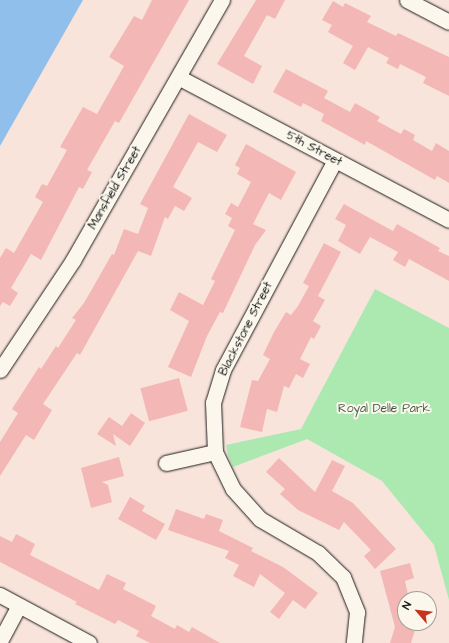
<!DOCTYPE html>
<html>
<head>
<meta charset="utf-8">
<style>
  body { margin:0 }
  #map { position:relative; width:449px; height:643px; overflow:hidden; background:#f9e4dc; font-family:"Architects Daughter",sans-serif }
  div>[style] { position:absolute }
  .green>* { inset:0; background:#abe9b1 }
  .water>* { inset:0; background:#91bfeb }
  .building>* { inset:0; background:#f3b7b5; transform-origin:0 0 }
  .roads { filter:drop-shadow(0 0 1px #1c1c1c) drop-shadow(0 0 1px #1c1c1c) }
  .street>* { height:15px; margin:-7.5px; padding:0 7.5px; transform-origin:7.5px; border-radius:7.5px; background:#fbf7ec }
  span { translate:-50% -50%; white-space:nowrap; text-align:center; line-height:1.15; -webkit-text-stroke:4px #fbf7ec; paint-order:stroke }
  .street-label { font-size:12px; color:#1c1c1c }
  .park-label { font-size:12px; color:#475a49 }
  .north { position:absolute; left:397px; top:591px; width:40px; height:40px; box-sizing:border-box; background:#fbf7ec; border:1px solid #a29f99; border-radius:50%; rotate:298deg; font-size:11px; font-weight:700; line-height:16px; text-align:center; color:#1c1c1c }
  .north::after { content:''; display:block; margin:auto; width:14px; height:18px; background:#c8321e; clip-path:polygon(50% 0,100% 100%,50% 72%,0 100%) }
</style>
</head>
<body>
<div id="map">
  <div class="green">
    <div style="clip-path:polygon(375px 289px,449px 328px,449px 600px,434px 545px,382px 481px,307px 439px,233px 467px,228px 455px,226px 445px,301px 429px)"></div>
  </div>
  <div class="water">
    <div style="clip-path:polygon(0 0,83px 0,0 146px)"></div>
  </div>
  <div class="building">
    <div style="clip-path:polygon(152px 0,189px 0,119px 123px,115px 121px,87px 170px,92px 172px,83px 189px,79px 187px,41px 260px,31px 254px,11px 288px,18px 293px,10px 306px,3px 302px,0 306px,0 258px,6px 248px,14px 253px,43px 202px,35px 197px,42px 184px,47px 186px,67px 150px,60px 147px,83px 107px,97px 114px,124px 66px,109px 57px,134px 16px,142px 20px)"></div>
    <div style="clip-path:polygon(256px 0,285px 0,275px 19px,267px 15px,244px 56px,262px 66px,253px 84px,217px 64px)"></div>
    <div style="clip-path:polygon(333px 1px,343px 7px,345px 3px,371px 16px,367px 22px,396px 36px,398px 33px,449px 57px,449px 96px,423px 83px,426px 77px,400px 64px,398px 69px,386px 63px,389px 58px,368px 47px,355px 70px,343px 63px,353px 46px,328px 32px,332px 25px,322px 20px)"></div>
    <div style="clip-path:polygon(286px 69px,328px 91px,324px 98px,350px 112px,355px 103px,380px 117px,377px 121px,401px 134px,404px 129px,415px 135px,413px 140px,432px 151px,436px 143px,449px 151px,449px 183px,437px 176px,435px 180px,366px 141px,365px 145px,321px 121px,324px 114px,303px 103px,301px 107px,273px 92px)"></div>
    <div style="clip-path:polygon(189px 114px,227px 135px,217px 152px,198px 142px,173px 187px,192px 198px,184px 211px,175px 206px,168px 219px,165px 217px,151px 256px,138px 251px,80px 355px,77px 353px,43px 404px,52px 410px,34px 440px,26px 435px,0 476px,0 442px,18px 413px,12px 409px,39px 367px,41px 369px,56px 346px,58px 348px,76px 320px,72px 318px,84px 303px,112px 254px,114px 255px,124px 229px,138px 234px,148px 208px,140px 204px)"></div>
    <div style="clip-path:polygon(246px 144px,296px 172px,281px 200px,269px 193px,253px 224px,266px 230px,255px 245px,223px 313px,220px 312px,207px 336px,191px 377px,168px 367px,189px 321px,170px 310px,179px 292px,203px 305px,215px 281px,211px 279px,235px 230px,228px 226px,232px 218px,225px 214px,231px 203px,238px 207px,251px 182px,237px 174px,240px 168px,235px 165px)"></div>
    <div style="clip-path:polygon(344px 204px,393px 231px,397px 224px,440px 248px,438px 251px,449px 256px,449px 281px,409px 259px,405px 267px,393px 260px,398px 252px,370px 237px,360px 254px,338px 241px,346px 225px,335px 219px)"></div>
    <div style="clip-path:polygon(324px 243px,341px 252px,318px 296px,325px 300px,313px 321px,321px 326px,314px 339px,311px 337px,300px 359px,310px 364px,303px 378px,296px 374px,289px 388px,284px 386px,277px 412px,267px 409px,262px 432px,240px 427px,252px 380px,258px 381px,270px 359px,263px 355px,274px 332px,286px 312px,291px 315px,298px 306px,309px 286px,303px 283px)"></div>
    <div style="left:179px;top:378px;width:34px;height:40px;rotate:75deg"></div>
    <div style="clip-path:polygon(131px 413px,145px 423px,130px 446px,113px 434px,116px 446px,97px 434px,109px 417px,122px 426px)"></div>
    <div style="clip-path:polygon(119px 457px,124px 476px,102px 482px,108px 485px,112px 502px,91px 508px,81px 468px)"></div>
    <div style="clip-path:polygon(279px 458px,315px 492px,332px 460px,345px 466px,332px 491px,353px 503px,396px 549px,375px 569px,364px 556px,371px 550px,344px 522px,339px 530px,298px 510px,280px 494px,285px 489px,266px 472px)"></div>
    <div style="clip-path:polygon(130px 497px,145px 506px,142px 511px,165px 524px,156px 540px,118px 519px)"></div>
    <div style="clip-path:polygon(176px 509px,204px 519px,206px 514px,223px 520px,219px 531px,253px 548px,251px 551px,283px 567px,318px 593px,305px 609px,293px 600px,279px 619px,270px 612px,285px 593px,260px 574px,254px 587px,233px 576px,239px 565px,225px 558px,229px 551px,168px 530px)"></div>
    <div style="clip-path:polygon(16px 534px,35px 544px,30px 555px,99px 590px,107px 574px,126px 583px,123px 589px,156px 606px,151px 616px,175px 629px,177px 625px,189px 632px,192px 627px,220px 643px,150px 643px,136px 636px,139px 631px,118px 620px,115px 624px,75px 604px,77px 602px,0 562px,0 536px,12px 542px)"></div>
    <div style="clip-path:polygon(410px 563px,414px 578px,405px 581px,409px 599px,405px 599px,405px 623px,416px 627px,411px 643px,390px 643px,395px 627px,380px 571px)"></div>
  </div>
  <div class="roads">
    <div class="street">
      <div style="left:407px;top:0;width:47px;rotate:27.6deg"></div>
      <div style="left:180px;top:78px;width:304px;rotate:27.8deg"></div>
      <div style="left:335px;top:160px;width:238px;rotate:118.1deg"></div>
      <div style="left:223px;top:370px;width:34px;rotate:107deg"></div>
      <div style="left:213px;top:402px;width:50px;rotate:87.7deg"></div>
      <div style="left:215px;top:452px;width:41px;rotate:64.1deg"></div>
      <div style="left:233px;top:489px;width:40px;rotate:48deg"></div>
      <div style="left:260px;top:519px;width:67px;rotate:30.4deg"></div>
      <div style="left:318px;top:553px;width:35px;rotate:44deg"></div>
      <div style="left:343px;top:577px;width:38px;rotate:68deg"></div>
      <div style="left:357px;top:612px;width:31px;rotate:96deg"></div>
      <div style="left:0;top:370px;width:132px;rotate:-56.4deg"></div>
      <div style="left:73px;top:260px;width:300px;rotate:-60.2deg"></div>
      <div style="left:166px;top:463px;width:50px;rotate:-12.7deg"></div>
      <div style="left:0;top:595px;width:101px;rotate:28.3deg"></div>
      <div style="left:0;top:641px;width:40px;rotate:-62deg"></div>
    </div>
  </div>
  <div class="street-label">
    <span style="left:314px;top:149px;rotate:28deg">5th Street</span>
    <span style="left:115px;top:188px;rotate:-60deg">Mansfield Street</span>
    <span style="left:246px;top:329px;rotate:-63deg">Blackstone Street</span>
  </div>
  <div class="park-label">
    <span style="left:384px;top:409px">Royal Delle Park</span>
  </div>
  <div class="north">N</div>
</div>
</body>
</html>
